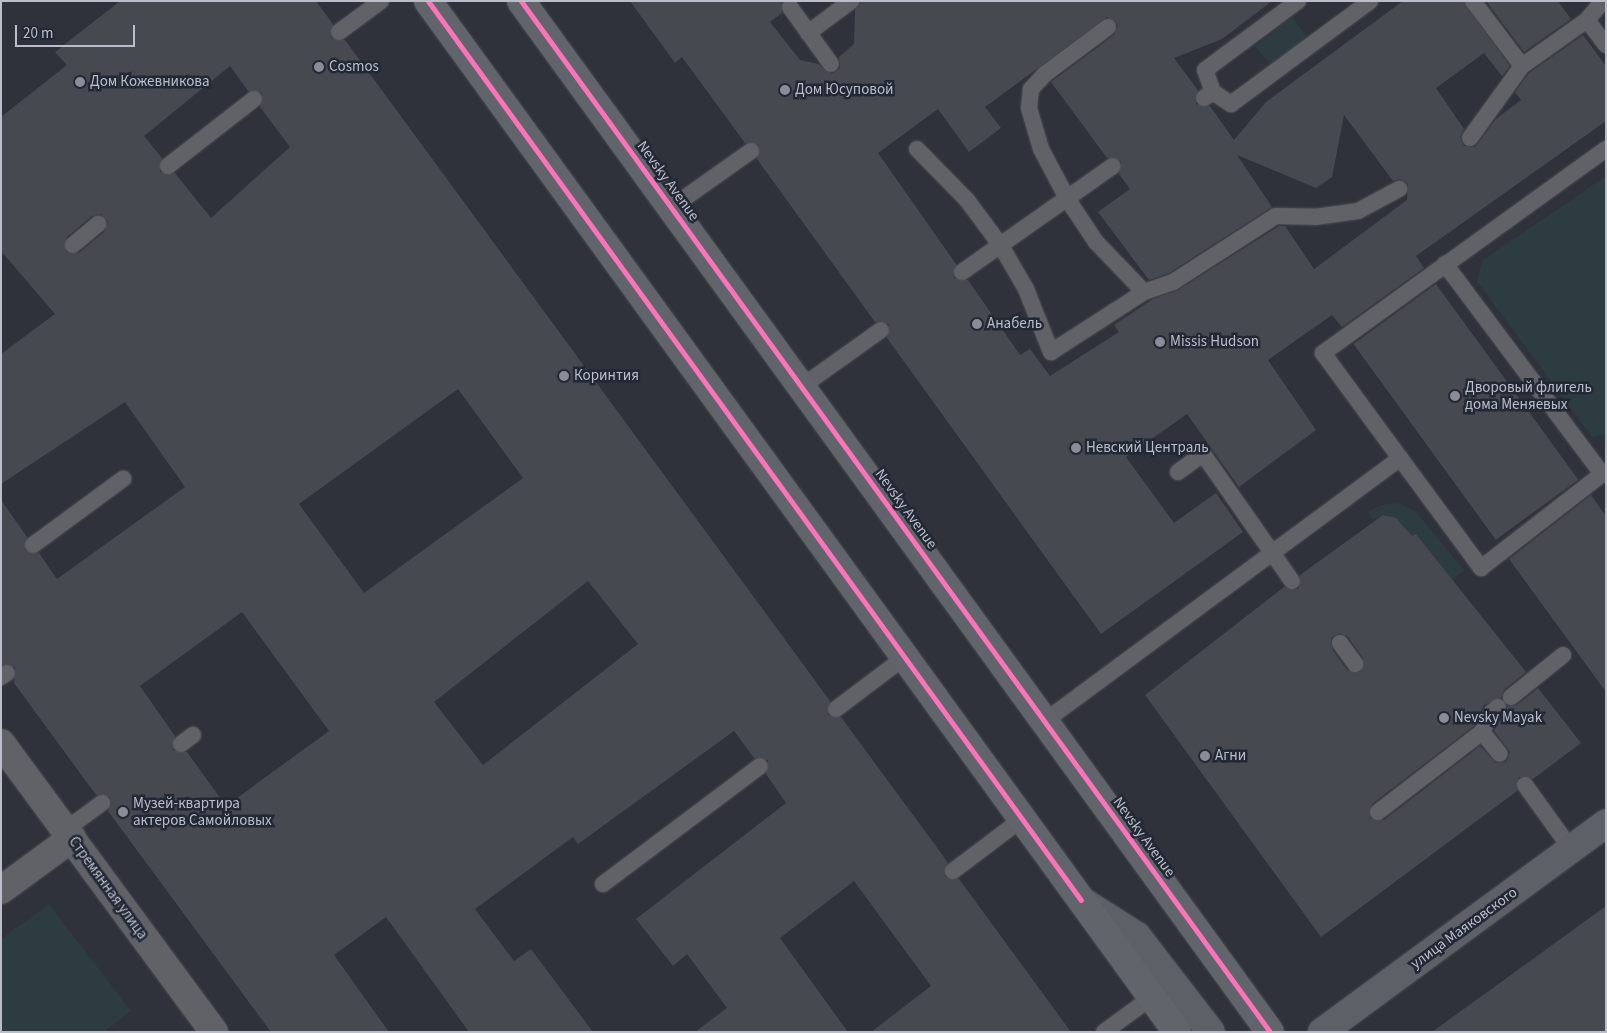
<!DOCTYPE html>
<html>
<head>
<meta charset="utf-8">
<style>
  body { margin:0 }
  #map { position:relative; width:1607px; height:1033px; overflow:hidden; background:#2f323b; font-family:"Source Sans 3",sans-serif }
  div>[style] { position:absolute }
  .green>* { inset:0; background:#2d3c41; transform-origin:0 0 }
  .building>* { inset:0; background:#464950; transform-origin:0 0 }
  .roads { filter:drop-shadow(0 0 1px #4b4d54) drop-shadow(0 0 1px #4b4d54) }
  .service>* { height:16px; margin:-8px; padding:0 8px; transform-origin:8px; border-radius:8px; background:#606268 }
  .minor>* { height:28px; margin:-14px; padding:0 14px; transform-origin:14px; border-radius:14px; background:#606268 }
  .secondary>* { height:28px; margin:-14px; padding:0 14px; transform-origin:14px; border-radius:14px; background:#5d6067 }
  .primary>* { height:28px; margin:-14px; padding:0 14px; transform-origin:14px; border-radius:14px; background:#61646b }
  .cycleway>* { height:5px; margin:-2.5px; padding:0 2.5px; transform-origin:2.5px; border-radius:2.5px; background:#fb73b8 }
  .dots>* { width:14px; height:14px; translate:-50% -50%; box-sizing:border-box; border:2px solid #232835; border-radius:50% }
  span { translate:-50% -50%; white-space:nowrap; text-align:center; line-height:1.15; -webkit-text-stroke:5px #232835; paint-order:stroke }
  .poi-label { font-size:15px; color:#bbbeca }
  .left { translate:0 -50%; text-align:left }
  .street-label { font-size:15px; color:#bbbeca }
  .frame { position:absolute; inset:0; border:2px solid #bbbeca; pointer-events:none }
  .scale { position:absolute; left:15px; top:25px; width:120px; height:22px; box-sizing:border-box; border:2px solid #bbbeca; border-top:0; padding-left:6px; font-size:15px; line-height:18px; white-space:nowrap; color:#bbbeca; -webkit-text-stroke:4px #232835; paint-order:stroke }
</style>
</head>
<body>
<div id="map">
  <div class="green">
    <div style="left:1292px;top:17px;width:24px;height:47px;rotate:52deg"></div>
    <div style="clip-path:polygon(1606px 176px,1606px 434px,1592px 437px,1477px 281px,1482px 261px)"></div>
    <div style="clip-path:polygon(1399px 503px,1416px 512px,1464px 570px,1453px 580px,1416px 534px,1407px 540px,1405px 527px,1396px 518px,1383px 515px,1372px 520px,1368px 512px,1381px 505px)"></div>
    <div style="clip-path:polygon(49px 904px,131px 1011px,104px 1032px,1px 1032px,1px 939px)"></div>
  </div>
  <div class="building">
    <div style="clip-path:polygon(evenodd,120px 1px,316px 1px,333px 24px,331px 38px,345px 40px,830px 701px,828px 715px,841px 717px,941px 853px,948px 863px,945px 877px,959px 879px,1071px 1032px,871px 1032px,931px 986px,854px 881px,780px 938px,848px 1032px,695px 1032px,727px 1008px,687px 954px,673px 966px,636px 919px,786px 803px,766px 774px,768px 760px,754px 758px,734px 731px,578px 844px,573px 837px,475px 909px,514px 961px,531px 949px,593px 1032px,469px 1032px,386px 917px,334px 955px,389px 1032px,271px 1032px,108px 811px,110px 797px,96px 795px,14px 683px,15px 667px,1px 665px,1px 500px,27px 537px,25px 550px,39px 553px,57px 579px,185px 487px,125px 402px,1px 484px,1px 354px,55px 314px,1px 251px,1px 117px,67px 65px,55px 52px,120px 1px,230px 66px,248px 91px,262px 93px,260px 107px,290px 147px,211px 218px,175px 173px,160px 172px,162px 158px,144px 136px,230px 66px,120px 1px,101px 214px,108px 222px,104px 232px,79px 253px,66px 252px,67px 237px,92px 216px,101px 214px,120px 1px,458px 389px,523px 478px,364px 593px,299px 504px,458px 389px,120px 1px,588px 581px,638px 644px,483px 765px,434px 702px,588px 581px,120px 1px,242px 612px,329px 731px,226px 806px,187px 752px,173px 750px,175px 736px,140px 686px,242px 612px)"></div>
    <div style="clip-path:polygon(evenodd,630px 1px,782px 1px,782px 13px,770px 22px,800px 60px,818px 64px,832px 74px,840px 68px,839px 57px,854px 44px,855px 10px,861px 1px,1272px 1px,1222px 39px,1174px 58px,1198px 90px,1196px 104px,1210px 106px,1234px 140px,1266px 102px,1403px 1px,1463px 1px,1510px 66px,1502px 76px,1484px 53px,1436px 88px,1464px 129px,1460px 137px,1464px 146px,1475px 147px,1496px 119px,1521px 100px,1515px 92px,1529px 73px,1583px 35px,1606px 66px,1606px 121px,1416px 256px,1424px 268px,1342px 327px,1332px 315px,1268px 360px,1316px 430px,1239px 487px,1187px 414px,1126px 457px,1174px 523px,1216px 493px,1243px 532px,1101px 634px,887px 338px,889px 324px,875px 322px,757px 159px,759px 145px,745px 143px,682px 57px,675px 63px,630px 1px,1107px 17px,1118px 25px,1114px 35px,1051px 82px,1107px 158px,1121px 161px,1119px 174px,1130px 189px,1098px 212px,1149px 280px,1169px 273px,1272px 207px,1237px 155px,1316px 188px,1332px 177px,1344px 115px,1393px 181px,1400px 179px,1408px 184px,1407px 200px,1314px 269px,1285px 226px,1279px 226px,1178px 290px,1153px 299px,1114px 325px,1119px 332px,1050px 376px,1030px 349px,1020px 355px,968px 280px,954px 278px,956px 264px,878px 153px,938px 109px,969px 152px,1001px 128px,985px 107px,1107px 17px)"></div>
    <div style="clip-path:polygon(1486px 1px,1558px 1px,1571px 19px,1524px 52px)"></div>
    <div style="left:1436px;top:284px;width:242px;height:102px;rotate:54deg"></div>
    <div style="clip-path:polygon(1591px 495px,1606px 516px,1606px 692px,1509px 559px)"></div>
    <div style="clip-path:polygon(evenodd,1383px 515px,1396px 518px,1412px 536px,1416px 534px,1526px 672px,1505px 689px,1501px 698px,1484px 705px,1474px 726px,1372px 804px,1370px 818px,1384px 820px,1480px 746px,1496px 763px,1506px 762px,1510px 752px,1494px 731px,1508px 706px,1517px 705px,1538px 688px,1581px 743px,1533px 779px,1519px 777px,1517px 791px,1321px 937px,1145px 695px,1284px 587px,1298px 589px,1300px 575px,1383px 515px,1340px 633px,1348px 637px,1363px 658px,1360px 672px,1347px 670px,1332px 649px,1331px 638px,1340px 633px)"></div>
    <div style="clip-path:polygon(1606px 906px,1606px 1032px,1432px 1032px)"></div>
  </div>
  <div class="roads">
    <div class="service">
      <div style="left:1473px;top:1px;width:81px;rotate:53deg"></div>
      <div style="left:790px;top:7px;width:70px;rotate:54.3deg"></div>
      <div style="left:1587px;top:20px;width:31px;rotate:53deg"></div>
      <div style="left:1108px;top:27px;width:79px;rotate:143.3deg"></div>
      <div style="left:1045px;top:74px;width:21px;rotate:133deg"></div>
      <div style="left:1031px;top:89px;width:19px;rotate:96deg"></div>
      <div style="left:1029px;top:108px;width:43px;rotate:73.7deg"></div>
      <div style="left:1041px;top:149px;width:58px;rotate:62.1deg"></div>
      <div style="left:1068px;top:200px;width:50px;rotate:56.3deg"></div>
      <div style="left:1096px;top:242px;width:69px;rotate:46.2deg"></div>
      <div style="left:339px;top:32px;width:52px;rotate:-36.4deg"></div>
      <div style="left:808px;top:33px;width:54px;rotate:-36.7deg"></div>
      <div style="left:1213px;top:92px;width:23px;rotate:-110deg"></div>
      <div style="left:1205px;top:70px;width:116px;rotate:-36.6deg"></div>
      <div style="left:1204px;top:98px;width:11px;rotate:-34deg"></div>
      <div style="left:1213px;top:92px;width:22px;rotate:34deg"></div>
      <div style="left:1231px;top:104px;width:173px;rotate:-36.5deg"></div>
      <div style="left:1470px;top:138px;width:89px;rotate:-54.2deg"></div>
      <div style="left:1522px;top:66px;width:80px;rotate:-35.3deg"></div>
      <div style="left:1587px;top:20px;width:25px;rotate:-50deg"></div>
      <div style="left:917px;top:149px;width:71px;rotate:45.6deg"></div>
      <div style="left:967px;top:200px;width:57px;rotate:53.5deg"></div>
      <div style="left:1001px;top:246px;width:50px;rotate:59.8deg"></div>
      <div style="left:1026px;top:289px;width:68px;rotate:68.4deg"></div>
      <div style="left:1051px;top:352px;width:111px;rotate:-32.8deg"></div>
      <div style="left:1144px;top:292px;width:31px;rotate:-19deg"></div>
      <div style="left:1173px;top:282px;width:122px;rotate:-32.7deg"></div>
      <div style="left:1276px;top:216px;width:39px;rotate:1deg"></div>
      <div style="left:1315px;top:217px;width:43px;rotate:-7.9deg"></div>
      <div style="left:1358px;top:211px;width:47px;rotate:-28.2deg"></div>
      <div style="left:168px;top:166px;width:109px;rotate:-37.9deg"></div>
      <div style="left:672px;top:207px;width:97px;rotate:-35.3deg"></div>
      <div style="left:73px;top:245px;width:33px;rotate:-40deg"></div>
      <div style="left:1445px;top:264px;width:262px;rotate:53.2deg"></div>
      <div style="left:962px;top:272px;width:184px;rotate:-35.1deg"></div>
      <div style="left:801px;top:387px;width:98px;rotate:-35.5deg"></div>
      <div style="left:1400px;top:458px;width:137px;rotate:53.6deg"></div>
      <div style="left:1481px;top:568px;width:158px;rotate:-37.8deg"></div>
      <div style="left:1178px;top:472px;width:31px;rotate:-36deg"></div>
      <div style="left:1203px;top:454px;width:155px;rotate:55deg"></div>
      <div style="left:33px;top:545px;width:112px;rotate:-36.3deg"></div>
      <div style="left:1340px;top:643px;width:26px;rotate:54deg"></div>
      <div style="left:1px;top:677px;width:7px;rotate:-34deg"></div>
      <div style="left:1511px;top:697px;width:67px;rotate:-38.9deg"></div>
      <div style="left:836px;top:709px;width:86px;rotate:-37deg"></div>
      <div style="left:1045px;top:721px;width:442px;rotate:-36.5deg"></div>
      <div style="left:1400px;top:458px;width:130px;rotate:-126.3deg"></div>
      <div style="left:1323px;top:353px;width:349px;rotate:-35.8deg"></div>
      <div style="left:1482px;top:732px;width:21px;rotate:-65deg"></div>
      <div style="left:1491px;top:713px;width:9px;rotate:-41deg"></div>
      <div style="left:181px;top:744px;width:15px;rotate:-37deg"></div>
      <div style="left:1525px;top:785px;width:79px;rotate:54.3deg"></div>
      <div style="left:1378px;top:812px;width:131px;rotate:-37.6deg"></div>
      <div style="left:1482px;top:732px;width:28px;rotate:51deg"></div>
      <div style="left:65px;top:830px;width:46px;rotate:-36.1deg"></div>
      <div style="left:953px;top:871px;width:86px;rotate:-37deg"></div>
      <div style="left:603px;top:884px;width:196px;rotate:-36.9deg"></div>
      <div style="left:1104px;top:1032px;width:59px;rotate:-36.1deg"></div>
    </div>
    <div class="minor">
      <div style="left:1px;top:743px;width:359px;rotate:53.6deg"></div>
      <div style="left:1px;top:890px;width:88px;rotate:-36.2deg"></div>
    </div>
    <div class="secondary">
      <div style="left:1082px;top:901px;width:65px;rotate:32.5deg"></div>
      <div style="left:1137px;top:936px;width:121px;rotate:52.4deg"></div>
      <div style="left:1322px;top:1032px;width:353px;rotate:-36.3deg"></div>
    </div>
    <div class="primary">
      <div style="left:428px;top:1px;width:1274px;rotate:54deg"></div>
      <div style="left:521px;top:1px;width:1274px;rotate:54deg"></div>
    </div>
  </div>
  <div class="cycleway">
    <div style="left:428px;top:1px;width:1111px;rotate:54.01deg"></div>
    <div style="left:521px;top:1px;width:1274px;rotate:54deg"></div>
  </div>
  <div class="dots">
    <div style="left:319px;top:67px;background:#8a8d98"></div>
    <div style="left:80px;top:82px;background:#8a8d98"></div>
    <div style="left:785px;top:90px;background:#8a8d98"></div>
    <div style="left:977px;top:324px;background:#8a8d98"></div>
    <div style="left:1160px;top:342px;background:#8a8d98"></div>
    <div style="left:564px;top:376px;background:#8a8d98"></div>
    <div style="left:1455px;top:396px;background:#8a8d98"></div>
    <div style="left:1076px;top:448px;background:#8a8d98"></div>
    <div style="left:1444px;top:718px;background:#8a8d98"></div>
    <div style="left:1205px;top:756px;background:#8a8d98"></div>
    <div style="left:123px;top:812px;background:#8a8d98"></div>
  </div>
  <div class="poi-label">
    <span class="left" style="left:329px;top:67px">Cosmos</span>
    <span class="left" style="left:90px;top:82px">Дом Кожевникова</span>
    <span class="left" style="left:795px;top:90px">Дом Юсуповой</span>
    <span class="left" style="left:987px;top:324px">Анабель</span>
    <span class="left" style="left:1170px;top:342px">Missis Hudson</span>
    <span class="left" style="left:574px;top:376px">Коринтия</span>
    <span class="left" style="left:1465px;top:396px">Дворовый флигель<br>дома Меняевых</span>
    <span class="left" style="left:1086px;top:448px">Невский Централь</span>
    <span class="left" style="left:1454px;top:718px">Nevsky Mayak</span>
    <span class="left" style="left:1215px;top:756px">Агни</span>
    <span class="left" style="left:133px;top:812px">Музей-квартира<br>актеров Самойловых</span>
  </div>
  <div class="street-label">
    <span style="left:668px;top:181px;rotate:54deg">Nevsky Avenue</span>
    <span style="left:906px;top:509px;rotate:54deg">Nevsky Avenue</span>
    <span style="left:1144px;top:837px;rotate:54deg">Nevsky Avenue</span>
    <span style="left:108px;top:888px;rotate:54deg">Стремянная улица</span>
    <span style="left:1464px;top:928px;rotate:-36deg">улица Маяковского</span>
  </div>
  <div class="frame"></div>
  <div class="scale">20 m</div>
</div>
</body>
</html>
